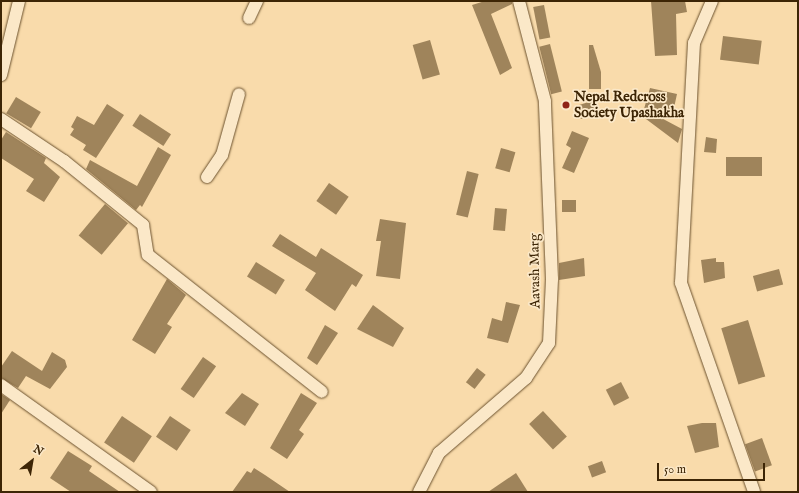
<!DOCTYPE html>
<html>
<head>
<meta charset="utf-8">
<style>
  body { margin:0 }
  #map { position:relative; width:799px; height:493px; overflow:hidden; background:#f9dbab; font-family:"IM FELL English",serif }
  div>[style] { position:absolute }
  .building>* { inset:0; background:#9f845b; transform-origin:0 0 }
  .roads { filter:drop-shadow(0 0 1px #6c522e) drop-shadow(0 0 1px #6c522e) }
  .minor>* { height:12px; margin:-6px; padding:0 6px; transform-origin:6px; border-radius:6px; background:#fbe8c8 }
  .dots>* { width:11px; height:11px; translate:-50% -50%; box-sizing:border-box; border:2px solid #fbe8c8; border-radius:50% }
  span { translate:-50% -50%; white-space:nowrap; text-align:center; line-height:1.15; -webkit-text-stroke:3.5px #fbe8c8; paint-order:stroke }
  .poi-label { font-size:14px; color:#3d2505; font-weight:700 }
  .left { translate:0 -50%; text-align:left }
  .street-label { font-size:14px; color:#3d2505 }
  .frame { position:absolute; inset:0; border:2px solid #3d2505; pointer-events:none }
  .north { position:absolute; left:12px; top:441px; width:40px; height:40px; -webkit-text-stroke:3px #fbe8c8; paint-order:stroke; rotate:31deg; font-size:11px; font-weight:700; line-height:16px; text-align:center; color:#3d2505 }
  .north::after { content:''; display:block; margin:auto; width:14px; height:18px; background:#3d2505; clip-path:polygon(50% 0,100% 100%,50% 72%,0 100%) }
  .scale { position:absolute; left:657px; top:463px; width:108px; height:18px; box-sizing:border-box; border:2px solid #3d2505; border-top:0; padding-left:5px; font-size:12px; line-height:14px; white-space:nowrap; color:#3d2505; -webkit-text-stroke:3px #fbe8c8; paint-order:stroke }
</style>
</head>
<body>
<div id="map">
  <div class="building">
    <div style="clip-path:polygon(485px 1px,512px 1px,512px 4px,491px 14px,512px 68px,500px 75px,472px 5px)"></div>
    <div style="clip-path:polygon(651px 1px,685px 1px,687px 12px,676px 14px,677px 55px,655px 56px)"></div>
    <div style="left:544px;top:5px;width:33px;height:11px;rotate:79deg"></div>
    <div style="left:723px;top:36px;width:39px;height:24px;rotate:7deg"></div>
    <div style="left:430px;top:40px;width:36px;height:18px;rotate:74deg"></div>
    <div style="left:550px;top:44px;width:49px;height:11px;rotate:76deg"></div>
    <div style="clip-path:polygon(589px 45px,593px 45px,601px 72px,601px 89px,589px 89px)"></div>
    <div style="clip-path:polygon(650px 88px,677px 94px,672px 117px,650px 112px,682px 129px,678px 143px,642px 116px)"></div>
    <div style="left:16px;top:97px;width:29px;height:19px;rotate:31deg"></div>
    <div style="left:592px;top:101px;width:14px;height:16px;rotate:73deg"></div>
    <div style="clip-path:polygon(107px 104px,124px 115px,96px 158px,83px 150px,86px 145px,70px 135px,74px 129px,71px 127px,77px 116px,94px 125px)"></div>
    <div style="left:140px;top:114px;width:37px;height:14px;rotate:33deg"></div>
    <div style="clip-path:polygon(572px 131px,589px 138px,574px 173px,562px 168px,571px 148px,566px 145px)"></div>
    <div style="clip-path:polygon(6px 132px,46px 158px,44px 163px,60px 177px,44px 202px,26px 191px,34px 179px,1px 158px,1px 140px)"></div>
    <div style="clip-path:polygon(706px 137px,717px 139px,716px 153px,704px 152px)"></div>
    <div style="clip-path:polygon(158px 147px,171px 155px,142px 207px,140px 205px,136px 210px,86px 169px,90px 160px,137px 186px)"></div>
    <div style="left:501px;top:148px;width:15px;height:21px;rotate:16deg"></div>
    <div style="left:762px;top:157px;width:19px;height:36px;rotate:90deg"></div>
    <div style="left:467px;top:171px;width:12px;height:45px;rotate:14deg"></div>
    <div style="left:329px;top:183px;width:24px;height:22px;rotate:35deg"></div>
    <div style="left:562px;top:200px;width:14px;height:12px"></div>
    <div style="left:105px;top:204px;width:30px;height:41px;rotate:40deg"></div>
    <div style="left:495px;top:208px;width:12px;height:22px;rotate:5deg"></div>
    <div style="clip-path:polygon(380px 219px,406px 223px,400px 279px,376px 276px,381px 241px,376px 241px)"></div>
    <div style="clip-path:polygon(280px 234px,316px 257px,321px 248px,363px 275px,356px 287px,352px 284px,335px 311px,305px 290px,316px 273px,272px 246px)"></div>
    <div style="clip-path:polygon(584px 258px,585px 276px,559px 280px,559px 263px)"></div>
    <div style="clip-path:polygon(716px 258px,716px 262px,724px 262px,725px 278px,704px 283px,701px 260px)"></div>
    <div style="left:256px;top:262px;width:34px;height:17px;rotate:32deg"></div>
    <div style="left:779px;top:269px;width:16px;height:27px;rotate:75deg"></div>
    <div style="clip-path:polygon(167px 279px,186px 295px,167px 324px,172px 327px,155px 354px,132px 340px)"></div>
    <div style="clip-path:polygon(506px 302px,520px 305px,508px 343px,487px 338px,492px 318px,502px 321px)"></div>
    <div style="clip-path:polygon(373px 305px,404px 328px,393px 347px,357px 329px)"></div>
    <div style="left:748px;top:320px;width:59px;height:28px;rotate:73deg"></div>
    <div style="clip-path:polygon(325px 325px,338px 333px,317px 365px,307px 358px)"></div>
    <div style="clip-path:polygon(12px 351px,42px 371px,52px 352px,65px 360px,67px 367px,50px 389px,26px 376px,18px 388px,1px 378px,1px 367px)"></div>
    <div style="left:203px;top:357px;width:16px;height:39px;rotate:35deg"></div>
    <div style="left:477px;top:368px;width:11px;height:18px;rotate:38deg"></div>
    <div style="left:621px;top:382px;width:18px;height:17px;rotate:63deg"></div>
    <div style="clip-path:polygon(242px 393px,259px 404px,245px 426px,225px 413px)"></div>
    <div style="clip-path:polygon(301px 393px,317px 403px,299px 430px,304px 434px,287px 459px,270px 448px)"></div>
    <div style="clip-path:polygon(1px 394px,10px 400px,1px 414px)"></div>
    <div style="left:543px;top:411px;width:35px;height:19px;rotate:47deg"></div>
    <div style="left:122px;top:416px;width:36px;height:32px;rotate:34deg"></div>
    <div style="left:170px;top:416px;width:25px;height:25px;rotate:34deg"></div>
    <div style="clip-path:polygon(702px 423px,716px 423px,719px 447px,695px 453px,687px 426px)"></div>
    <div style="left:762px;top:438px;width:29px;height:18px;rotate:70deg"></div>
    <div style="clip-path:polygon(68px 451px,92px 466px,89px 471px,120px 492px,71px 492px,50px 478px)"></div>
    <div style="left:602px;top:461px;width:12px;height:15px;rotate:70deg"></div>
    <div style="clip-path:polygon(254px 468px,265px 475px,290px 492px,232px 492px,247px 471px,251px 473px)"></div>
    <div style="clip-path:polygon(516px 473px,528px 492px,488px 492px)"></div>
  </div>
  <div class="roads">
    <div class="minor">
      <div style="left:712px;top:1px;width:46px;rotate:113.2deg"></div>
      <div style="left:694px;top:43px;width:240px;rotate:93.1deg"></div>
      <div style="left:681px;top:283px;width:221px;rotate:70.7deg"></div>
      <div style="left:249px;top:18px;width:19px;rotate:-65deg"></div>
      <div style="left:1px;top:75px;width:76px;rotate:-76.3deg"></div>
      <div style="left:1px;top:119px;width:76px;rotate:33.7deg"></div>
      <div style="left:64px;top:161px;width:102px;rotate:39deg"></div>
      <div style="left:143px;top:225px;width:30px;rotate:81deg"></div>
      <div style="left:148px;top:255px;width:221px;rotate:38.2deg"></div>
      <div style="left:207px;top:177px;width:27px;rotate:-56deg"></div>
      <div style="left:222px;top:155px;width:63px;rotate:-74.4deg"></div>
      <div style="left:1px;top:385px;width:184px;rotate:35.5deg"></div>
      <div style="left:419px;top:492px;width:44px;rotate:-62.9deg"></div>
      <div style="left:439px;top:453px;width:115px;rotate:-40.8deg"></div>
      <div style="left:526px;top:378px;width:42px;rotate:-56.7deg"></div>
      <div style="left:549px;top:343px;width:64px;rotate:-87.3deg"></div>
      <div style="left:552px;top:279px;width:178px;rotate:-92.3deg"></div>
      <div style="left:545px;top:101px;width:103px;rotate:-104.6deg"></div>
    </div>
  </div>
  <div class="dots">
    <div style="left:566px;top:105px;background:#8f2418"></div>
  </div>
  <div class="poi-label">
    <span class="left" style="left:574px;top:105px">Nepal Redcross<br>Society Upashakha</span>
  </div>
  <div class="street-label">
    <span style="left:535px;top:271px;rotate:-91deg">Aavash Marg</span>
  </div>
  <div class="frame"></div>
  <div class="north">N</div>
  <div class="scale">50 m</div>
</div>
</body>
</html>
